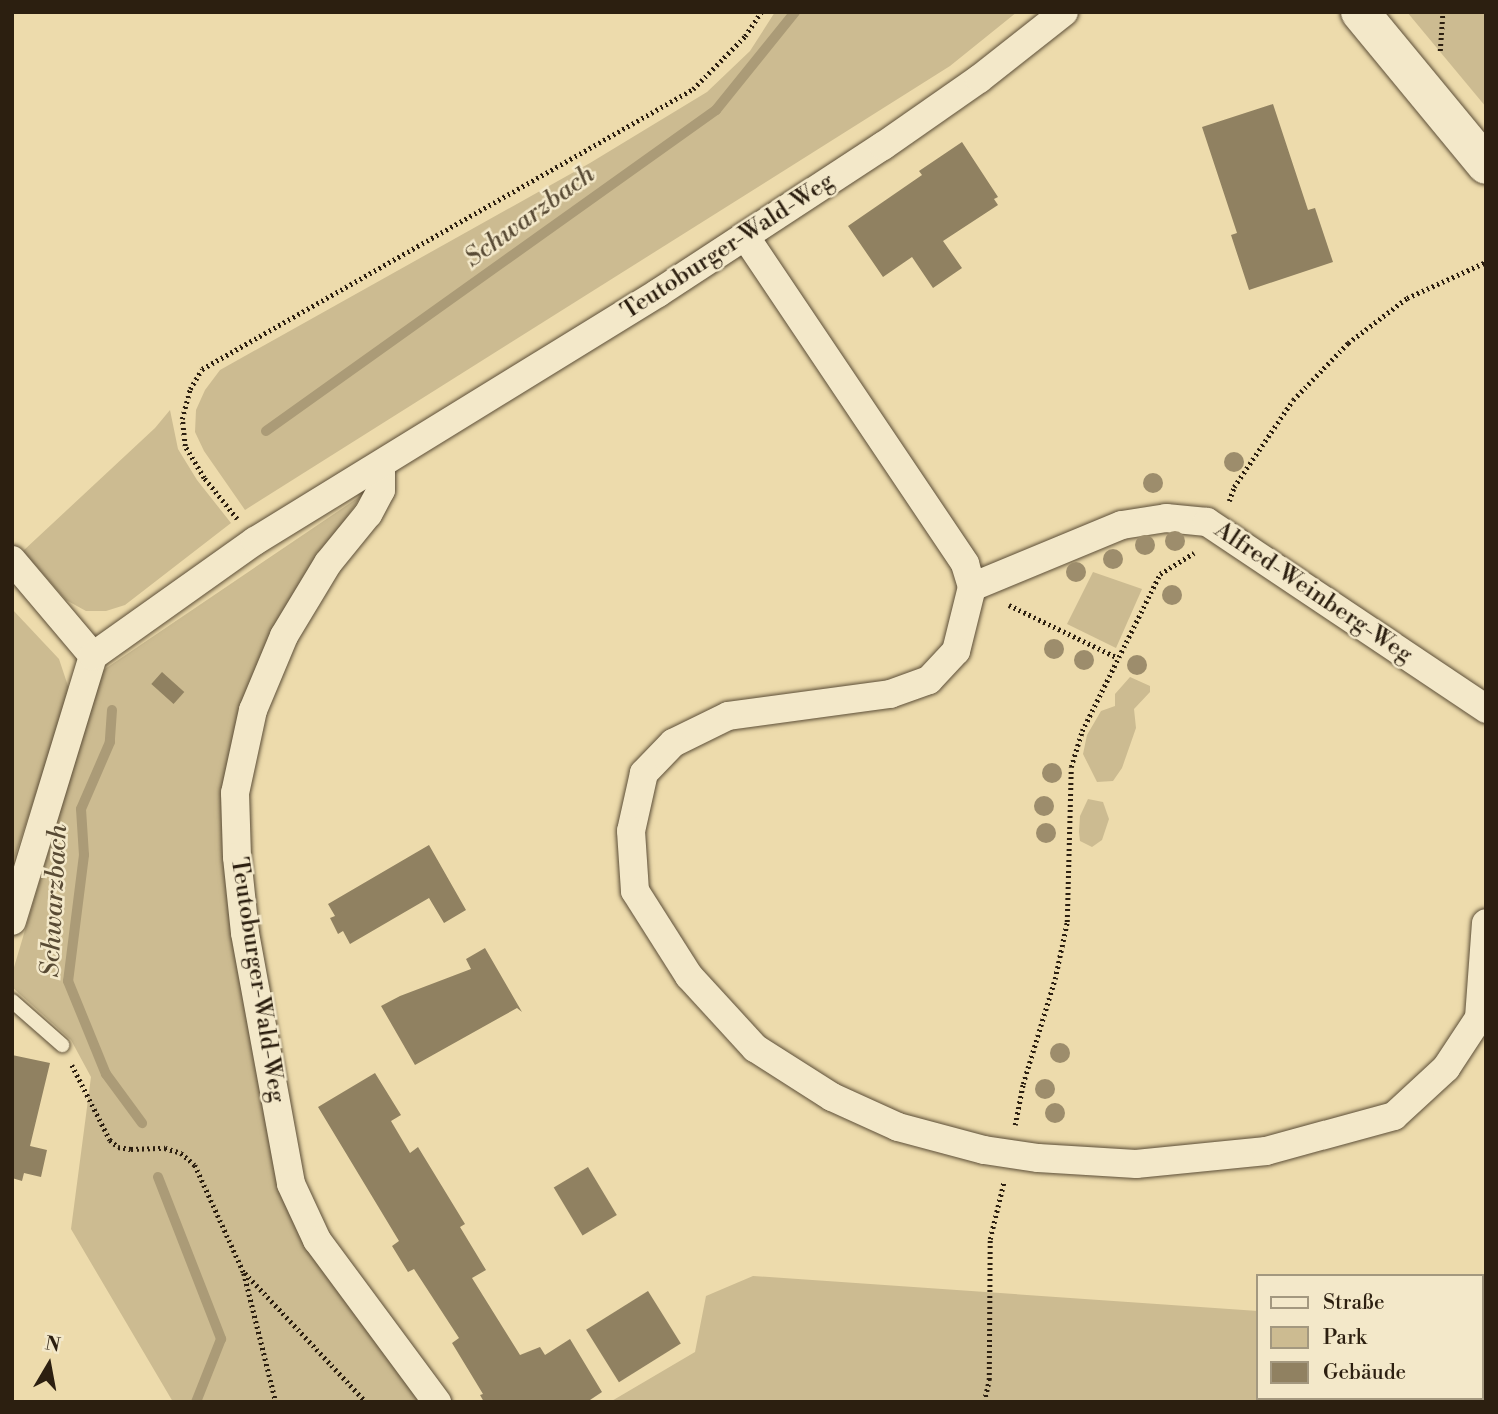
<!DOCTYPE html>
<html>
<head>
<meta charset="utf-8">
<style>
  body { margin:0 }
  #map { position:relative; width:1498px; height:1414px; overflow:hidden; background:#eddbac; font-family:"Libre Bodoni",serif }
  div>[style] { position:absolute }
  .green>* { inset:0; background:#ccbb91 }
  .stream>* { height:10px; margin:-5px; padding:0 5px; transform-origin:5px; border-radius:5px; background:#ab9b77 }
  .building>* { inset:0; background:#908161; transform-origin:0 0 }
  .path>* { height:4.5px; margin-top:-2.25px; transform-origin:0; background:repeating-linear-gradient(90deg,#2c1f10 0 2px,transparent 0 5.5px) }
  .roads { filter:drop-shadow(0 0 2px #5c4e37) drop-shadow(0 0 2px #5c4e37) }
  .lane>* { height:14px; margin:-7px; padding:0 7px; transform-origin:7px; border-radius:7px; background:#f3e8c9 }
  .street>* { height:28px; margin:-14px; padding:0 14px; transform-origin:14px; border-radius:14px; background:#f3e8c9 }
  .secondary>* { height:38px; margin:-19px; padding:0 19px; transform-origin:19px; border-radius:19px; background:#f3e8c9 }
  .trees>* { width:20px; height:20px; margin:-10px; border-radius:50%; background:#9d8d6c }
  span { translate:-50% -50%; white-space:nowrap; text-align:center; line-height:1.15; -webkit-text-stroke:5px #f3e8c9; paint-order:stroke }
  .street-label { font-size:24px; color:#2c1f10 }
  .water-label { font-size:26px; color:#584a34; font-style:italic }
  .frame { position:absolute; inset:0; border:14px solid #2c1f10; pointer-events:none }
  .legend { position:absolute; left:1256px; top:1274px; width:228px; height:126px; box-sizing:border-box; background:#f3e8c9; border:2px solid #a3987f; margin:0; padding:9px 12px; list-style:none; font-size:21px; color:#2c1f10 }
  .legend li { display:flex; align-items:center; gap:14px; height:35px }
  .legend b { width:35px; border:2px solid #a3987f }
  .north { position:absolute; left:14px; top:1330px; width:70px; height:70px; -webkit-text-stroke:5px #f3e8c9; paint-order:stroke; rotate:10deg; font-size:19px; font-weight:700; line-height:28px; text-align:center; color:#2c1f10 }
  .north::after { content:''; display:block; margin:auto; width:24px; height:32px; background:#2c1f10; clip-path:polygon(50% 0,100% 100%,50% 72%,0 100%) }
</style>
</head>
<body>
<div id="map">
  <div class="green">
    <div style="clip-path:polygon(775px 12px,1017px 12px,950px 66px,245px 510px,204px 451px,195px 432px,196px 410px,205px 390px,220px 370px,590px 163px,707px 92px,750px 51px)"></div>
    <div style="clip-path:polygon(1407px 12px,1485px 12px,1486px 107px)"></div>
    <div style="clip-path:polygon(170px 410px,178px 449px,197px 480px,231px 523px,125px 605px,106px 611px,86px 611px,66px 600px,23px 551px,155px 428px)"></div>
    <div style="clip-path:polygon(362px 495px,272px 630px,223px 790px,279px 1185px,425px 1402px,173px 1402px,71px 1229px,91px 1077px,71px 1040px,12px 987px,12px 974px,102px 671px)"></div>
    <div style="clip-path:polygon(1093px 572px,1142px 589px,1116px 648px,1067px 624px)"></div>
    <div style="clip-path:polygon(12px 609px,59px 659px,70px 692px,12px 865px)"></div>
    <div style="clip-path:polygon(1130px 677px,1150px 686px,1150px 692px,1134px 709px,1136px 728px,1122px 768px,1113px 781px,1097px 782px,1083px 754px,1087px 735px,1101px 711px,1115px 706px,1115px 694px)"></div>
    <div style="clip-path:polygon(1088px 799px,1103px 802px,1109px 819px,1102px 840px,1092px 847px,1080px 841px,1079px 832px,1080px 816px)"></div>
    <div style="clip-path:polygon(753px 1276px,1258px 1311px,1258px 1398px,1482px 1398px,1482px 1327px,1486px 1328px,1486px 1402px,610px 1402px,695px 1352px,706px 1296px)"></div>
  </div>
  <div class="stream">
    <div style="left:266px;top:431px;width:553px;rotate:-35.5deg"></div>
    <div style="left:716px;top:110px;width:126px;rotate:-51.1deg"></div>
    <div style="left:112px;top:710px;width:32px;rotate:94deg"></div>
    <div style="left:110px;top:742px;width:73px;rotate:113.4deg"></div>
    <div style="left:81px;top:809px;width:46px;rotate:86.3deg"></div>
    <div style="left:84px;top:855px;width:127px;rotate:97.2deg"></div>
    <div style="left:68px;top:981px;width:100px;rotate:67.8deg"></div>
    <div style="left:106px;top:1074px;width:61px;rotate:53.7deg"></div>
    <div style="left:158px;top:1177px;width:174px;rotate:68.7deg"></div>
    <div style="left:221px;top:1339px;width:68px;rotate:111.6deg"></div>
  </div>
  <div class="building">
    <div style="clip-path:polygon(1273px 104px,1308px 210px,1315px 208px,1333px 262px,1249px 290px,1231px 235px,1237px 233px,1202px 127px)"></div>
    <div style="clip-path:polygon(962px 142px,998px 197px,994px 199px,998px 205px,943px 241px,962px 268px,933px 288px,912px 257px,883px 277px,848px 226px,922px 175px,919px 171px)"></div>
    <div style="left:162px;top:672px;width:30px;height:16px;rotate:42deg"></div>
    <div style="clip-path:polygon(429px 845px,466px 910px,444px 923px,429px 898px,350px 944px,343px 931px,338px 934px,330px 918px,335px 916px,328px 904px)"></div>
    <div style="clip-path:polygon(485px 948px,522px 1012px,517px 1008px,415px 1065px,381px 1006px,400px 996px,471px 969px,466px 959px)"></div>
    <div style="clip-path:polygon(12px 1055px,50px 1063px,30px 1146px,47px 1150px,41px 1177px,24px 1173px,22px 1181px,12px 1178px)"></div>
    <div style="clip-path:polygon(375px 1073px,401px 1115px,391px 1121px,410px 1153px,418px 1147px,465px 1224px,460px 1227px,486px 1270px,472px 1278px,520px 1355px,540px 1347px,545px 1355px,570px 1339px,602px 1392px,587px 1402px,484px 1402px,480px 1395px,483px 1394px,452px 1343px,459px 1338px,414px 1269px,408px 1272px,392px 1246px,399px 1241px,318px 1107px)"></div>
    <div style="left:588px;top:1167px;width:56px;height:40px;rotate:59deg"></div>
    <div style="left:648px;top:1291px;width:62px;height:73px;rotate:58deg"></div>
  </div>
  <div class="path">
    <div style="left:1440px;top:51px;width:39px;rotate:-86deg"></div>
    <div style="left:1229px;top:501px;width:15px;rotate:-70deg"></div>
    <div style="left:1234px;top:487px;width:105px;rotate:-55.9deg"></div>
    <div style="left:1293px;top:400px;width:79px;rotate:-46deg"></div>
    <div style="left:1348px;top:343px;width:74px;rotate:-37.3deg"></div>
    <div style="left:1407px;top:298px;width:87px;rotate:-24.5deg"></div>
    <div style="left:237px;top:519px;width:53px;rotate:-128.8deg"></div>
    <div style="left:204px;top:478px;width:37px;rotate:-121deg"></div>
    <div style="left:185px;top:446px;width:27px;rotate:-96deg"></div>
    <div style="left:182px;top:419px;width:31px;rotate:-75deg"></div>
    <div style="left:190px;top:389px;width:23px;rotate:-59deg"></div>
    <div style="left:202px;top:369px;width:565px;rotate:-29.69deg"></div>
    <div style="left:693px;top:89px;width:74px;rotate:-45.5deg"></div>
    <div style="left:745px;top:36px;width:29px;rotate:-56deg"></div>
    <div style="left:1009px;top:605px;width:121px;rotate:25.9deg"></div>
    <div style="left:72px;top:1065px;width:84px;rotate:63.1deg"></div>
    <div style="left:110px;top:1140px;width:11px;rotate:41deg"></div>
    <div style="left:118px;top:1147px;width:13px;rotate:9deg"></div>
    <div style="left:131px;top:1149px;width:34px;rotate:-2deg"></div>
    <div style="left:165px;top:1148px;width:17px;rotate:17deg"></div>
    <div style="left:181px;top:1153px;width:18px;rotate:41deg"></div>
    <div style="left:195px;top:1165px;width:119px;rotate:65.6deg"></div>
    <div style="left:244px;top:1273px;width:133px;rotate:76.1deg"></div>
    <div style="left:1015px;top:1125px;width:42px;rotate:-79deg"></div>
    <div style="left:1023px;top:1084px;width:110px;rotate:-73.1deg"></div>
    <div style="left:1055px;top:979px;width:58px;rotate:-78.1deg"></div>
    <div style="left:1067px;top:922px;width:155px;rotate:-88.5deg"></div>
    <div style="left:1071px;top:767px;width:38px;rotate:-73deg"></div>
    <div style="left:1082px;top:731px;width:175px;rotate:-63.6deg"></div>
    <div style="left:1160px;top:574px;width:40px;rotate:-32deg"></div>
    <div style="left:245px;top:1273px;width:177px;rotate:46.8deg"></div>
    <div style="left:984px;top:1402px;width:23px;rotate:-77deg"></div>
    <div style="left:989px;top:1380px;width:141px;rotate:-89.6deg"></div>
    <div style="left:990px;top:1239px;width:60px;rotate:-76.4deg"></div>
  </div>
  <div class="roads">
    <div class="lane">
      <div style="left:12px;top:1001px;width:67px;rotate:41.3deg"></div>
    </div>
    <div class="street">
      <div style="left:745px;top:236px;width:395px;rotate:56.1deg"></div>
      <div style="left:965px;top:564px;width:24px;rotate:73deg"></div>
      <div style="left:972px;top:587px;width:66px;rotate:104deg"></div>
      <div style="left:956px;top:651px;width:40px;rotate:133deg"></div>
      <div style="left:929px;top:680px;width:41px;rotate:160.3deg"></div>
      <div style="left:890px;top:694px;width:163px;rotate:172.3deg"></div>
      <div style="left:728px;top:716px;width:61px;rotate:153.9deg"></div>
      <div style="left:673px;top:743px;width:42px;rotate:134deg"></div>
      <div style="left:644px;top:773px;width:59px;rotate:102.6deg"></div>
      <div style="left:631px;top:831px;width:60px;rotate:86.2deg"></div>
      <div style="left:635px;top:891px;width:101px;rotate:57.6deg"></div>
      <div style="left:689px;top:976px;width:98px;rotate:47.5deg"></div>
      <div style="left:755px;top:1048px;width:91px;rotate:32.5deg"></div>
      <div style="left:832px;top:1097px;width:72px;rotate:24.4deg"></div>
      <div style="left:898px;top:1127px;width:89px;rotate:15deg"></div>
      <div style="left:984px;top:1150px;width:55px;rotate:8.4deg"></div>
      <div style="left:1038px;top:1158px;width:98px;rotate:3.5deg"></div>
      <div style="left:1136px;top:1164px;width:131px;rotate:-5.7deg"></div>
      <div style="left:1266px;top:1151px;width:133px;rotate:-15.3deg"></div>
      <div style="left:1394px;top:1116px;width:71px;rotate:-42.7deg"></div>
      <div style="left:1446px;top:1068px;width:60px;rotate:-56.6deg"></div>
      <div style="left:1479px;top:1018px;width:95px;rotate:-85.8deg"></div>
      <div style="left:381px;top:466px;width:24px;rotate:90deg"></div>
      <div style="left:381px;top:490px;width:27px;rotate:118deg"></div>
      <div style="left:368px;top:514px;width:63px;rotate:129.2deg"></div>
      <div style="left:328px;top:563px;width:85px;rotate:121.1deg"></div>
      <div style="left:284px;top:636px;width:80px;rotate:112.7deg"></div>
      <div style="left:253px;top:710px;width:85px;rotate:102.2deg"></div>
      <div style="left:235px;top:793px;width:64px;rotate:88.2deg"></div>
      <div style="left:237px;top:857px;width:76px;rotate:84deg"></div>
      <div style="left:245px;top:933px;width:255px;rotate:79.6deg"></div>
      <div style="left:291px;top:1184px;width:62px;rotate:65.1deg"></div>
      <div style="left:317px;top:1240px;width:202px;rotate:53.5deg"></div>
      <div style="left:12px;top:560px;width:126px;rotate:49.8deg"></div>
      <div style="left:972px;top:587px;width:162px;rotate:-22.5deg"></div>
      <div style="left:1122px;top:525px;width:45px;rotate:-9deg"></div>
      <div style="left:1166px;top:518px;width:41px;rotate:5.6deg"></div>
      <div style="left:1207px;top:522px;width:336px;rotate:33.8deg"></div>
      <div style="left:12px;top:921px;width:277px;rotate:-73deg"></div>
      <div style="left:93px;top:656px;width:199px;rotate:-35.4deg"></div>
      <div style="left:255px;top:541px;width:473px;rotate:-31.6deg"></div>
      <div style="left:658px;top:293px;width:269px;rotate:-33.2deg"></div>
      <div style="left:883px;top:146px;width:117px;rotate:-34.9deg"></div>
      <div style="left:979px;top:79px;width:108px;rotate:-38.2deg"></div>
    </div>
    <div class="secondary">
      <div style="left:1360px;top:12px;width:198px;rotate:50.5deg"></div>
    </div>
  </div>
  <div class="trees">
    <div style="left:1234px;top:462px"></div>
    <div style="left:1153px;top:483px"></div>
    <div style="left:1175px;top:541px"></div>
    <div style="left:1145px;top:545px"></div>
    <div style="left:1113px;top:559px"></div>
    <div style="left:1076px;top:572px"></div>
    <div style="left:1172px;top:595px"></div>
    <div style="left:1054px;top:649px"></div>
    <div style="left:1084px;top:660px"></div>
    <div style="left:1137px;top:665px"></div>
    <div style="left:1052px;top:773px"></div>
    <div style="left:1044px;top:806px"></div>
    <div style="left:1046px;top:833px"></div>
    <div style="left:1060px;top:1053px"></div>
    <div style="left:1045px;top:1089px"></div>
    <div style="left:1055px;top:1113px"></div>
  </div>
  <div class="street-label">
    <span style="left:728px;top:247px;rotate:-33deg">Teutoburger-Wald-Weg</span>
    <span style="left:1313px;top:593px;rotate:34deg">Alfred-Weinberg-Weg</span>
    <span style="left:257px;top:980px;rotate:81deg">Teutoburger-Wald-Weg</span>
  </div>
  <div class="water-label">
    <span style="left:530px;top:217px;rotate:-36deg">Schwarzbach</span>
    <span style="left:55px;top:901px;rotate:-87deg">Schwarzbach</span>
  </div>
  <div class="frame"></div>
  <ul class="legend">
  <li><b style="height:9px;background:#f3e8c9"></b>Straße</li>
  <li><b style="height:19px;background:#ccbb91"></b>Park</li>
  <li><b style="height:19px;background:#908161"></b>Gebäude</li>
  </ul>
  <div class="north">N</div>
</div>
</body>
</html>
